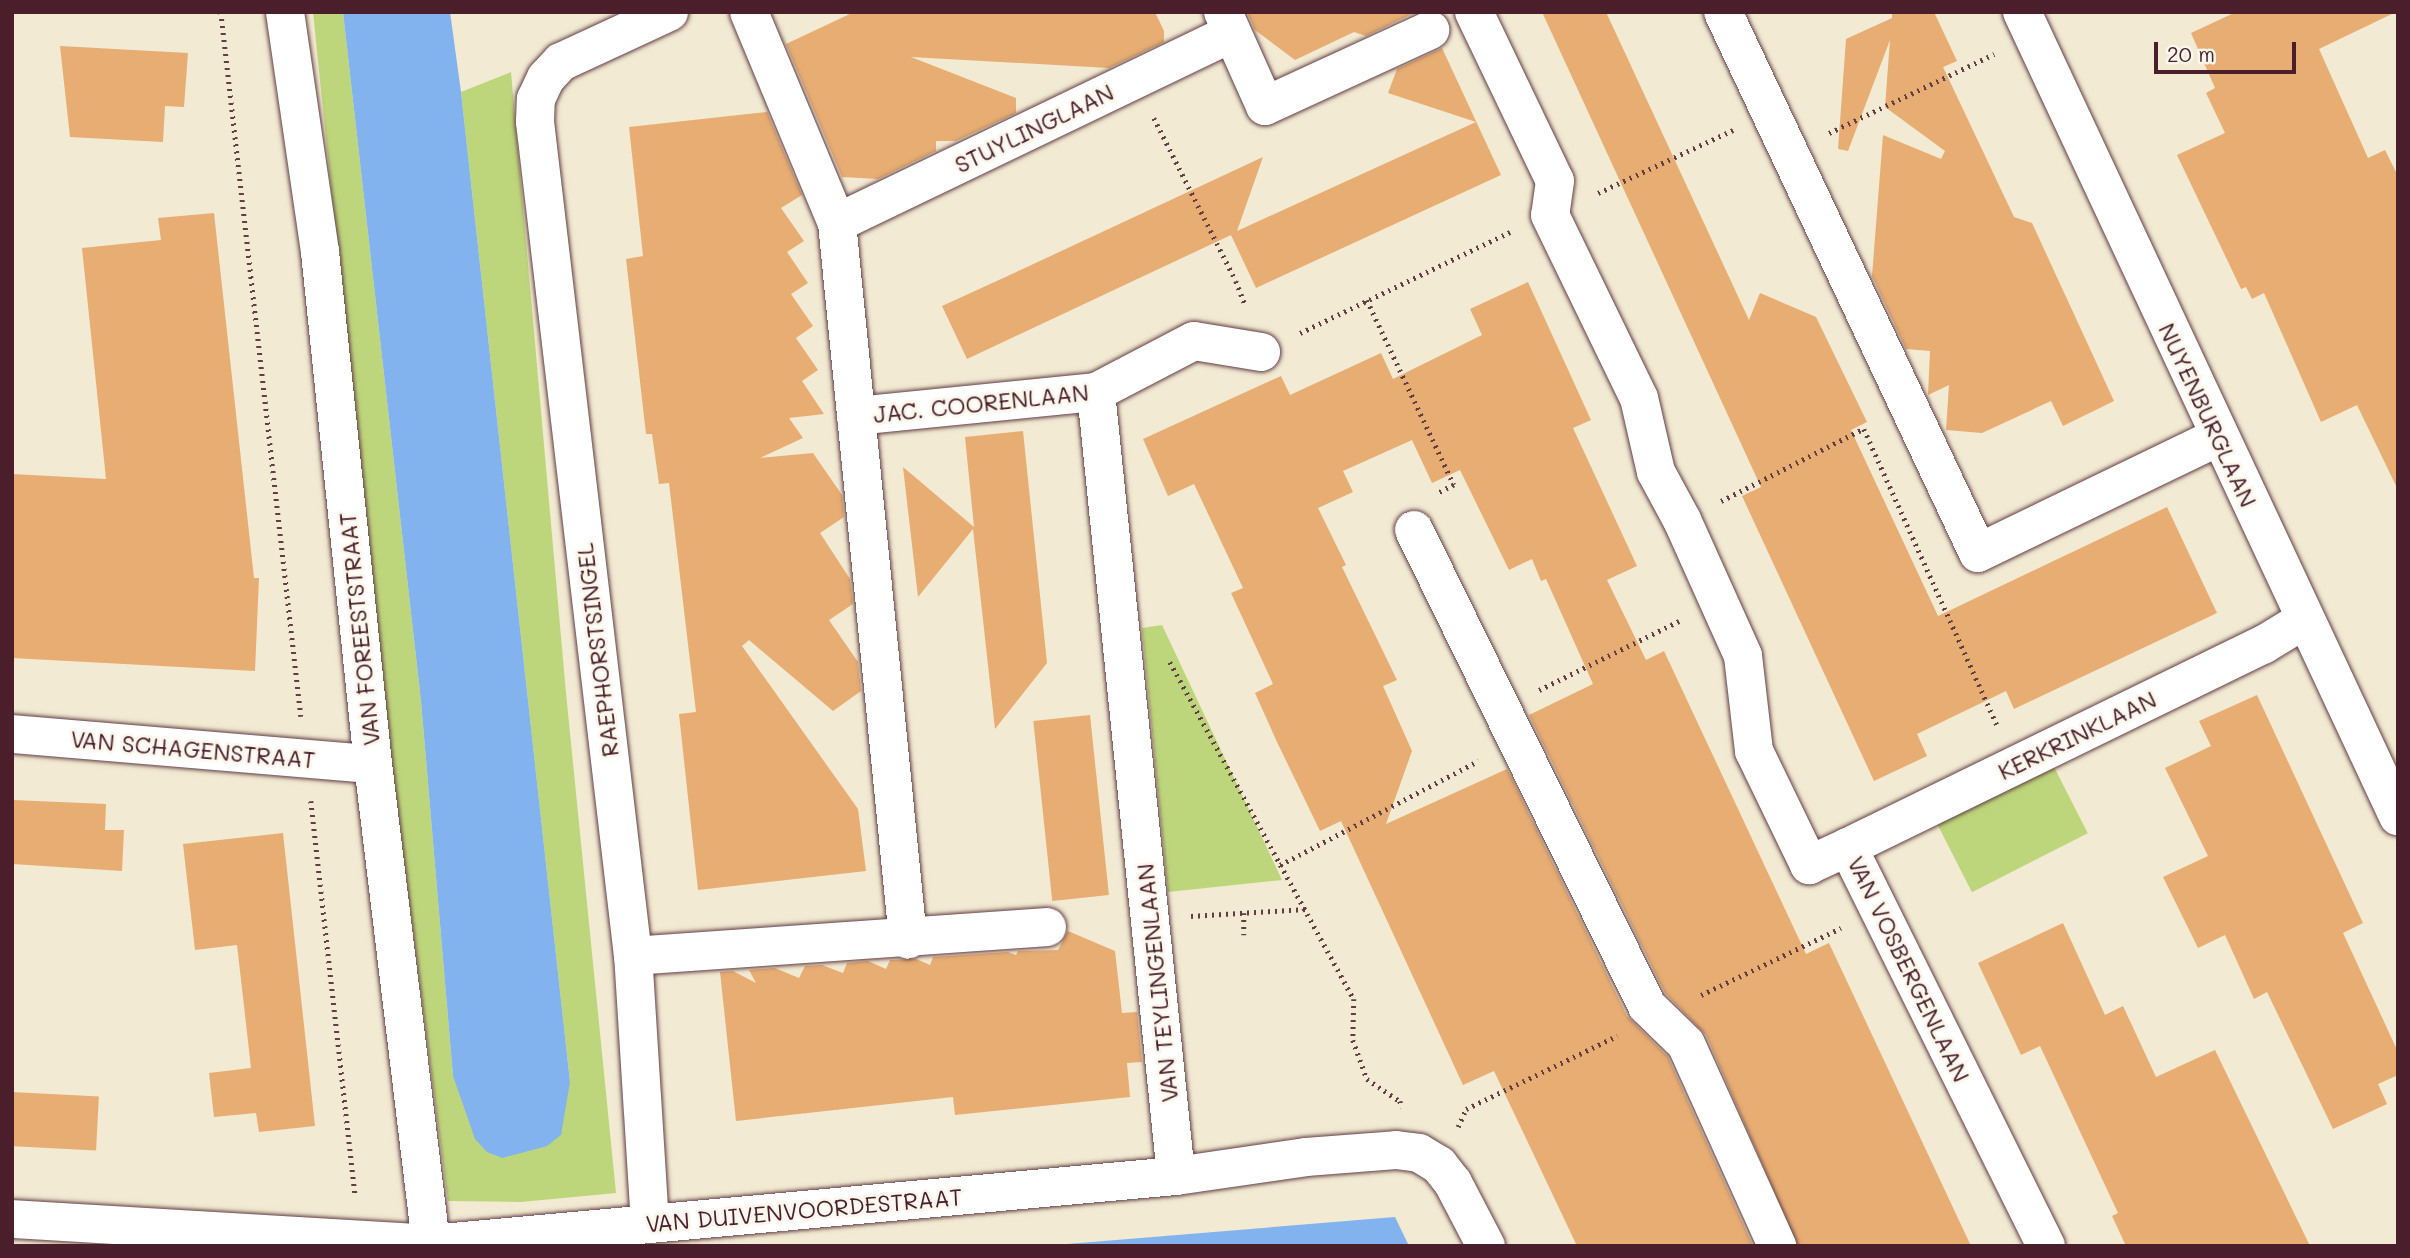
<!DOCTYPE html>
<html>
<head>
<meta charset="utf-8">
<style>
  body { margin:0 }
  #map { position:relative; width:2410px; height:1258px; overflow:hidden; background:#f2ead2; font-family:Mali,sans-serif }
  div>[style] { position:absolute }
  .green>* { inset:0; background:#bdd67b; transform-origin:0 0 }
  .water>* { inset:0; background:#82b3ee }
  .building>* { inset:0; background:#e7ad73; transform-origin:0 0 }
  .path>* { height:4.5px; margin-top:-2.25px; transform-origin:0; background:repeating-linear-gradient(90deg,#633d44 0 2px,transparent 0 7px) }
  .roads { filter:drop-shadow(0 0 2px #633d44) drop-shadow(0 0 2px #633d44) }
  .minor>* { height:38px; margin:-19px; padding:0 19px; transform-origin:19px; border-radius:19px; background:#fff }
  span { translate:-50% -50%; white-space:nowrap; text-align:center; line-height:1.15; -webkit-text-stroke:6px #fbf7ec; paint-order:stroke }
  .street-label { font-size:23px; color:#4a1f2b }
  .frame { position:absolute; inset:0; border:14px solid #4a1f2b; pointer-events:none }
  .scale { position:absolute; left:2154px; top:42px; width:142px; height:32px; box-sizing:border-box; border:4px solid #4a1f2b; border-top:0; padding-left:9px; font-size:21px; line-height:24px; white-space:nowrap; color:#4a1f2b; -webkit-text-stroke:5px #fbf7ec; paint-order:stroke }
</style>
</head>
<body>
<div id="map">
  <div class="green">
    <div style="clip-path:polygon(313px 12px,343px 12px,421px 701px,453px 1076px,570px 1082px,461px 92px,511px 72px,566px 693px,616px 1193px,521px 1202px,448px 1201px,386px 723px)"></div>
    <div style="clip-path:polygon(1162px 625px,1243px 797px,1282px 880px,1168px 892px,1142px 628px)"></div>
    <div style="left:2051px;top:761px;width:81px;height:130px;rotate:63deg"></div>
  </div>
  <div class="water">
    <div style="clip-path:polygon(343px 12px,450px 12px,461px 92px,570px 1082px,561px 1135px,547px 1146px,502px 1158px,487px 1152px,475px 1139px,453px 1076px,421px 701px)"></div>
    <div style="clip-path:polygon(1395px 1217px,1409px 1246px,1043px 1246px)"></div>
  </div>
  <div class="building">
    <div style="clip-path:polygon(854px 12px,1155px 12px,1164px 31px,1164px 42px,1109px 68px,911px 57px,1016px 98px,1016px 113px,956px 141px,936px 141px,936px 151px,878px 179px,842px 177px,786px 44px)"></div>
    <div style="clip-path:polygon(1247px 12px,1416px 12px,1366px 36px,1354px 32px,1295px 60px,1255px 30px)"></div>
    <div style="clip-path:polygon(1542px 12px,1606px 12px,1749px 320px,1760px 293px,1816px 317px,1867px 422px,1851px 430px,1938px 616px,2167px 507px,2217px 613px,2014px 709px,2006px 691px,1917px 734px,1927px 756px,1874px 781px,1742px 496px,1761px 487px)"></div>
    <div style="clip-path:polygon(1892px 12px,1934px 12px,1957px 61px,1943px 67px,1979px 143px,2014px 217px,2032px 223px,2114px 401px,2063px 426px,2051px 401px,1982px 433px,1946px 430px,1949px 385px,1928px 395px,1930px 351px,1906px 349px,1872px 276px,1883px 135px,1941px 159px,1945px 151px,1885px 107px,1890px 40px,1848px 151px,1838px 149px,1846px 39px,1892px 18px)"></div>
    <div style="clip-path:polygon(2236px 12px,2396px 12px,2319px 49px,2368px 158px,2385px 150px,2398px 176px,2398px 490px,2357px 405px,2321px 422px,2264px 293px,2252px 299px,2246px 287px,2241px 289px,2177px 155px,2225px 133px,2206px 93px,2215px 88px,2191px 33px)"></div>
    <div style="clip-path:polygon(60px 46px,188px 53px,184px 107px,165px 106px,163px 142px,70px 137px)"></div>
    <div style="clip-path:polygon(1442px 48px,1501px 175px,1256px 288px,1231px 235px,967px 359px,942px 306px,1027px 267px,1263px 157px,1237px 231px,1476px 122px,1388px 93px,1397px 69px)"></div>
    <div style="clip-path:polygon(767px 112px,802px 195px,781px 208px,804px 241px,787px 252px,808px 283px,791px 294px,813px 326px,796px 338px,818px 370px,802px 381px,824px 414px,789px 418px,803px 438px,760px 458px,813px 453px,842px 495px,844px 517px,820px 533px,850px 579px,853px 604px,829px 620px,858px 662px,861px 691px,833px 711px,749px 640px,742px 646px,858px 809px,866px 871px,698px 890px,679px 714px,696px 712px,669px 483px,659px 484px,652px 434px,646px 434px,626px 259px,643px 256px,629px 127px)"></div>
    <div style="clip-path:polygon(214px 213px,254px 578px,259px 578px,255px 671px,12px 658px,12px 474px,106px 479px,82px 248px,161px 240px,158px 218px)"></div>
    <div style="clip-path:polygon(1528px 282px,1591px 420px,1573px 428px,1637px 566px,1607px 580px,1646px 660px,1664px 651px,1806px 954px,1829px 943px,1971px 1246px,1798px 1246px,1706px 1035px,1665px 993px,1529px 715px,1593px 684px,1546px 579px,1541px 581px,1532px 559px,1509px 570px,1460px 470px,1432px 483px,1412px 440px,1343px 471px,1353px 492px,1318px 508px,1346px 565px,1342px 567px,1397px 680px,1383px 686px,1412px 751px,1386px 824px,1507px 769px,1627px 1016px,1668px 1057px,1753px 1246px,1577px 1246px,1494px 1071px,1463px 1085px,1341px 821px,1320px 831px,1277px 742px,1255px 693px,1273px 684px,1231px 593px,1243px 588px,1194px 484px,1168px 496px,1143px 439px,1281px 376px,1290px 395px,1381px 353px,1393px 379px,1482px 335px,1470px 309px)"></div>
    <div style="clip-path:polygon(1023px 431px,1047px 663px,995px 729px,973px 529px,918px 597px,903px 467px,974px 527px,965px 437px)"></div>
    <div style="clip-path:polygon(2257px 695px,2363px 923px,2343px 933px,2398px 1052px,2398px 1075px,2378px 1084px,2387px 1104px,2333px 1129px,2267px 992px,2254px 999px,2225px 935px,2198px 948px,2163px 877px,2208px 856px,2165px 768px,2211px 746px,2199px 721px)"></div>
    <div style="left:1090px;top:715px;width:181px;height:57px;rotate:84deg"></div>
    <div style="clip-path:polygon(12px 800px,106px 804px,105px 830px,124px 830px,122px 871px,12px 864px)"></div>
    <div style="clip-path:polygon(283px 833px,315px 1126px,259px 1132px,256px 1113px,214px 1117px,209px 1073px,251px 1068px,244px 1006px,237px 945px,195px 950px,183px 844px)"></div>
    <div style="clip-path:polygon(2063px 923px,2105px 1015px,2123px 1006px,2156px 1077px,2215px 1050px,2310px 1246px,2126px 1246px,2112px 1216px,2118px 1213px,2040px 1046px,2021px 1055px,1978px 963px)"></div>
    <div style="clip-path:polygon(1068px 931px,1115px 951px,1122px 1013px,1137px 1012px,1142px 1062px,1127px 1063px,1130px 1097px,955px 1115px,953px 1097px,736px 1121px,720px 972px,733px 971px,756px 983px,749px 970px,775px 968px,799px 978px,805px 966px,822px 965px,843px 973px,847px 963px,868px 961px,886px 969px,890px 960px,916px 959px,930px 965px,933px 957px,1008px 952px,1016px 955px,1018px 951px,1058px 950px)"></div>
    <div style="left:12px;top:1092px;width:87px;height:54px;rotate:3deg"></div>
  </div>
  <div class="path">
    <div style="left:221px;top:12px;width:709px;rotate:83.52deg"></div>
    <div style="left:1154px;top:118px;width:182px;rotate:63.3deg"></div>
    <div style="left:1236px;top:281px;width:26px;rotate:69deg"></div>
    <div style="left:1829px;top:133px;width:183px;rotate:-25.6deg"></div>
    <div style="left:1598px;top:193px;width:149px;rotate:-25deg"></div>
    <div style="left:1367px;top:300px;width:204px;rotate:64.8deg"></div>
    <div style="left:1454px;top:485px;width:18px;rotate:153deg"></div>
    <div style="left:1300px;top:333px;width:233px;rotate:-25.7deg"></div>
    <div style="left:1864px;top:429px;width:325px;rotate:65.8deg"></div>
    <div style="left:1721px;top:501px;width:159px;rotate:-26.9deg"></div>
    <div style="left:1170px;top:662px;width:384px;rotate:61.4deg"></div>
    <div style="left:1354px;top:999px;width:41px;rotate:91.4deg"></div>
    <div style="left:1353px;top:1040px;width:41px;rotate:70.3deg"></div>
    <div style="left:1367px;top:1079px;width:40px;rotate:34deg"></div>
    <div style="left:1400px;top:1101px;width:7px;rotate:74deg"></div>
    <div style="left:1539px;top:690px;width:156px;rotate:-26.2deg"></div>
    <div style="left:311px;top:801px;width:397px;rotate:83.6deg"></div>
    <div style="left:1280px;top:865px;width:224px;rotate:-27.7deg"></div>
    <div style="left:1244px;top:913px;width:22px;rotate:90deg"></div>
    <div style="left:1191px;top:916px;width:115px;rotate:-3.5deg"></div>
    <div style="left:1701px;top:995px;width:155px;rotate:-25.6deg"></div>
    <div style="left:1458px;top:1127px;width:20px;rotate:-66deg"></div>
    <div style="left:1466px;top:1109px;width:168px;rotate:-25.8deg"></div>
  </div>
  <div class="roads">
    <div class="minor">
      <div style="left:285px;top:12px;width:243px;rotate:81.7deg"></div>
      <div style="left:320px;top:252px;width:515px;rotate:84.09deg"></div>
      <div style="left:373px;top:764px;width:485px;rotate:83.1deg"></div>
      <div style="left:749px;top:12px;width:229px;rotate:67.4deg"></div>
      <div style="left:837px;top:223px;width:720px;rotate:84.34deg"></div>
      <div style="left:1223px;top:12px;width:103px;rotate:65.9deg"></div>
      <div style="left:1265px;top:106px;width:182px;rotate:-24.7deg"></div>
      <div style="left:1474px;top:12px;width:187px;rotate:64.4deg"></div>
      <div style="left:1555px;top:181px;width:34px;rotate:98deg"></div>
      <div style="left:1550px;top:215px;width:203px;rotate:64.1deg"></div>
      <div style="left:1639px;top:398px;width:76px;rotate:77.1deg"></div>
      <div style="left:1656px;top:472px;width:55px;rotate:61.6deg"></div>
      <div style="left:1682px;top:520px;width:149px;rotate:65.8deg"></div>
      <div style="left:1743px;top:656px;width:96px;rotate:83.4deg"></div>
      <div style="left:1754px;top:751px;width:127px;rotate:64.2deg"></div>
      <div style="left:1809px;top:865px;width:43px;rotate:-24.8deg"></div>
      <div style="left:1848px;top:847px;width:445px;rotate:63.6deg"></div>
      <div style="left:1723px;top:12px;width:598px;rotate:64.76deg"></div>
      <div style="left:1978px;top:553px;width:267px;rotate:-25.8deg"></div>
      <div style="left:2022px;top:12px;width:888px;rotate:64.94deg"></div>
      <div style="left:837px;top:223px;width:438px;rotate:-25.7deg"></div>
      <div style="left:1096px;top:392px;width:788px;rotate:84.17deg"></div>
      <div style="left:856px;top:416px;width:241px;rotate:-5.7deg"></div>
      <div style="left:1096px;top:392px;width:110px;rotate:-27.5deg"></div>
      <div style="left:1194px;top:341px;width:68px;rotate:9.3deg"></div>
      <div style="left:1414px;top:530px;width:530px;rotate:63.92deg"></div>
      <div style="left:1647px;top:1006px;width:54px;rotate:44.3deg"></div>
      <div style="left:1686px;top:1044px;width:222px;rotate:65.7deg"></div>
      <div style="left:12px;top:734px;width:362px;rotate:4.8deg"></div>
      <div style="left:1848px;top:847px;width:462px;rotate:-26deg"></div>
      <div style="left:2263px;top:645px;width:48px;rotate:-31.4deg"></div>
      <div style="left:633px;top:956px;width:415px;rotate:-4deg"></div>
      <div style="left:12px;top:1219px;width:420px;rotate:3.4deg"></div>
      <div style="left:431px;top:1244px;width:748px;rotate:-5.22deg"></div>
      <div style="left:1176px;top:1176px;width:131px;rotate:-8.3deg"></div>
      <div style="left:1306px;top:1157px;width:90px;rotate:-4.4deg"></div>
      <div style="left:1396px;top:1150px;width:23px;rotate:7deg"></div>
      <div style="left:1419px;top:1153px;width:23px;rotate:31deg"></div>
      <div style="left:1439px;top:1165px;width:23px;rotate:52deg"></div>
      <div style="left:1453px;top:1183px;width:71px;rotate:62.4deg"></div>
      <div style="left:650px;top:1224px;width:269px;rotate:-93.6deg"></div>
      <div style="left:633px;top:956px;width:840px;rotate:-96.7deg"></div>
      <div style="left:535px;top:122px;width:23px;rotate:-88deg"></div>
      <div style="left:536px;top:99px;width:23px;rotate:-65deg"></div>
      <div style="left:546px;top:78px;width:22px;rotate:-47deg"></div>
      <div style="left:561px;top:62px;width:119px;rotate:-24.8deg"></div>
    </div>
  </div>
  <div class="street-label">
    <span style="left:1034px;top:128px;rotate:-26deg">STUYLINGLAAN</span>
    <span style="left:981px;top:403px;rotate:-6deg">JAC. COORENLAAN</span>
    <span style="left:2208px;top:415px;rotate:65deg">NUYENBURGLAAN</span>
    <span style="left:359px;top:629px;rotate:-96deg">VAN FOREESTSTRAAT</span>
    <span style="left:597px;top:650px;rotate:-97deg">RAEPHORSTSINGEL</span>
    <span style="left:2077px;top:735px;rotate:-26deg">KERKRINKLAAN</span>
    <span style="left:193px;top:749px;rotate:5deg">VAN SCHAGENSTRAAT</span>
    <span style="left:1909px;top:969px;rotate:64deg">VAN VOSBERGENLAAN</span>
    <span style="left:1157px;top:983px;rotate:-96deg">VAN TEYLINGENLAAN</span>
    <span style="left:804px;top:1210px;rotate:-5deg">VAN DUIVENVOORDESTRAAT</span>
  </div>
  <div class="frame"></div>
  <div class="scale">20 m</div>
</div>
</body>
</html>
